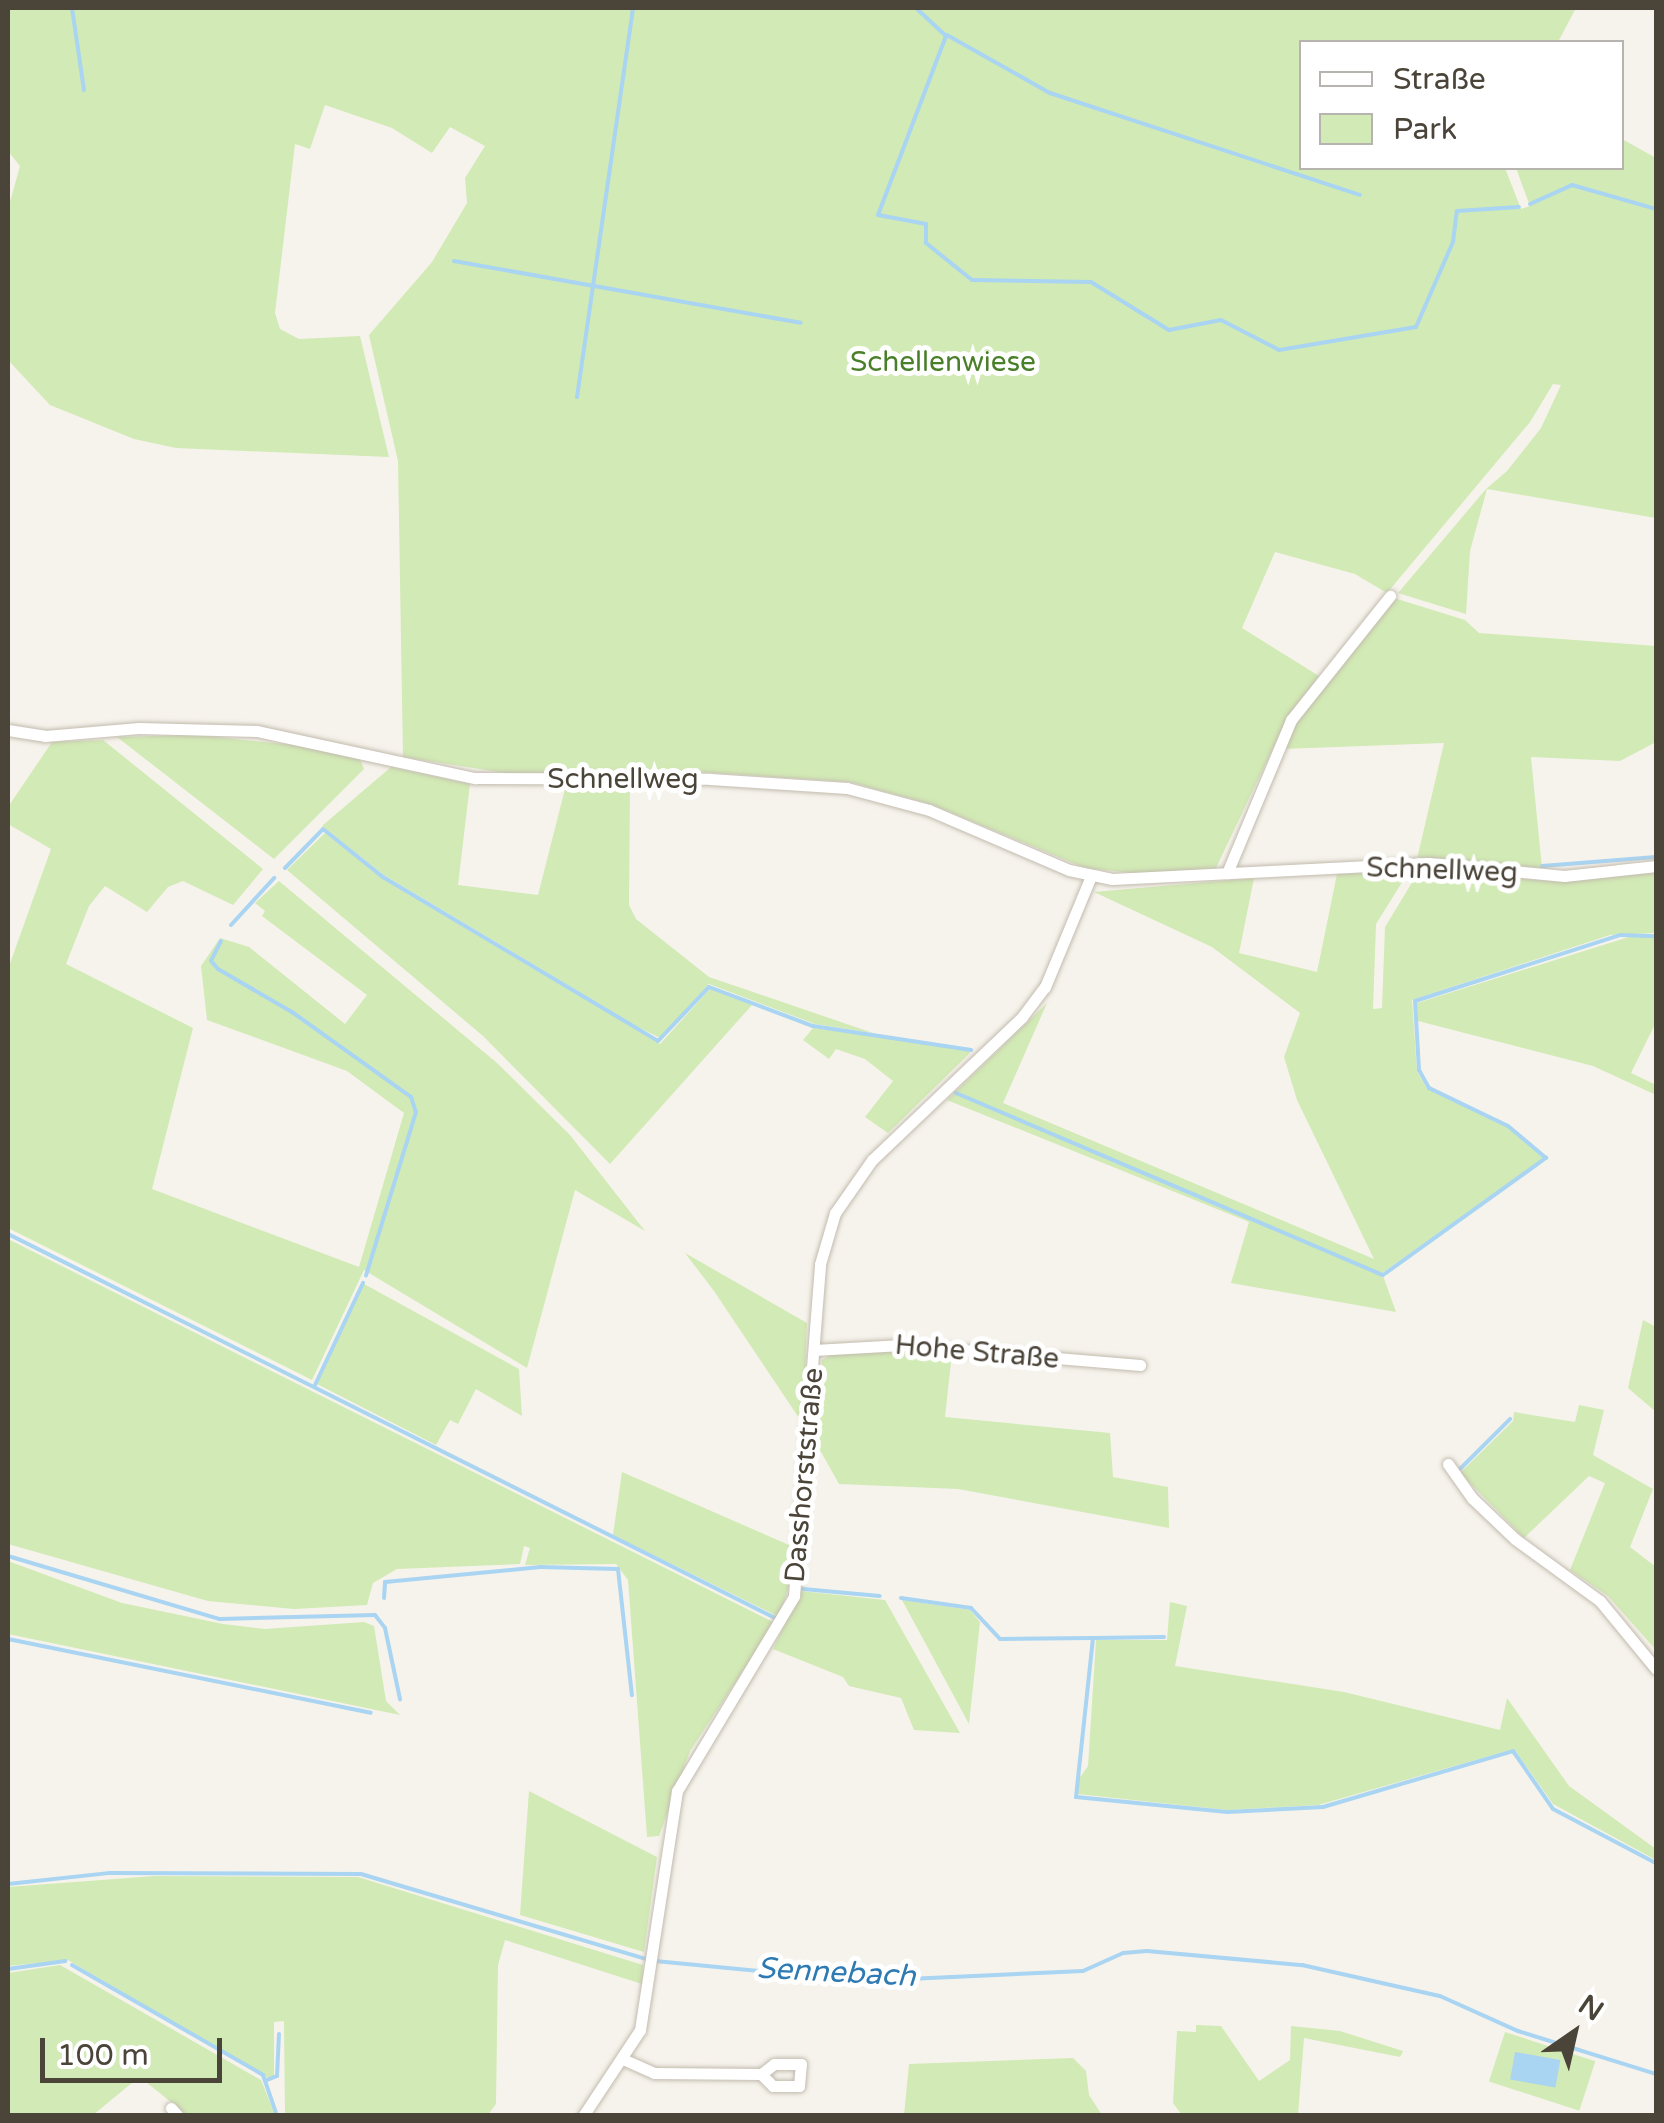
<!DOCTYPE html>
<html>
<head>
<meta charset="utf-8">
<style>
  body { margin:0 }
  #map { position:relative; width:1664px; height:2123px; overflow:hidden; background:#f6f3ec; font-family:"Varela Round",sans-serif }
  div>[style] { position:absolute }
  .green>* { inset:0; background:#d2eab5; transform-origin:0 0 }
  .water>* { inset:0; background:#a9d4f2; transform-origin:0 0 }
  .stream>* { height:4px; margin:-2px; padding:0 2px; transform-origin:2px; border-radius:2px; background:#a9d4f2 }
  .roads { filter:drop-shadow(0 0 2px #c2bbae) drop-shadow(0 0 2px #c2bbae) }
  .street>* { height:11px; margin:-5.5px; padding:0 5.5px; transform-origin:5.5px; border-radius:5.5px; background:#fff }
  span { translate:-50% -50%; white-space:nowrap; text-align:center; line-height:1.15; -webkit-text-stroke:10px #fff; paint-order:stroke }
  .park-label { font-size:28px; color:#4a7f2a }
  .street-label { font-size:28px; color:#4b4439 }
  .water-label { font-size:30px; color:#2e7ab2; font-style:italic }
  .frame { position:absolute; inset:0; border:10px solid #4b4439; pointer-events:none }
  .legend { position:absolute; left:1299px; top:40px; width:325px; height:130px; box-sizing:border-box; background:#fff; border:2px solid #b7b4b0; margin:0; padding:12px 18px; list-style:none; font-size:30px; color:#4b4439 }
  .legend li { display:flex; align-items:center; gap:20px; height:50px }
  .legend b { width:50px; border:2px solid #b7b4b0 }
  .north { position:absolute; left:1524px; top:1983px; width:100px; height:100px; -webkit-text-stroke:8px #fff; paint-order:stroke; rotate:34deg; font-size:28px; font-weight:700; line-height:40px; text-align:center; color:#4b4439 }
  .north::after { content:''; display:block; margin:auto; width:35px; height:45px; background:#4b4439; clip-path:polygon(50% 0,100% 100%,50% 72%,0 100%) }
  .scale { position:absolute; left:40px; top:2038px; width:182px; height:45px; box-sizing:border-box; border:5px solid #4b4439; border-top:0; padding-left:12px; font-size:30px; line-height:35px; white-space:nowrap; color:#4b4439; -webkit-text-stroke:8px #fff; paint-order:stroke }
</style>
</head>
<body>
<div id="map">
  <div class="green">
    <div style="clip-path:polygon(8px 8px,1576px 8px,1558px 42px,1302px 42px,1302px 168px,1505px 168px,1521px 209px,1530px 206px,1516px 168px,1622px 168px,1622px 139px,1656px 158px,1656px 518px,1487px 489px,1470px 551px,1466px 614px,1398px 593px,1486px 489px,1507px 471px,1541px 428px,1561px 385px,1553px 384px,1530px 422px,1387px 593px,1355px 574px,1275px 552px,1242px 628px,1319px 676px,1287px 719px,1216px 868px,1142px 874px,1085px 868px,930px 804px,850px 782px,685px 771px,505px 773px,403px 757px,398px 461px,369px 335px,432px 262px,467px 203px,465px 178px,485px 146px,450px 127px,432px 153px,392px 128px,325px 105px,310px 149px,295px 144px,275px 313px,280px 329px,299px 339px,360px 336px,389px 457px,176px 448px,134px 439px,50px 405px,8px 360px,8px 209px,20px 166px,8px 151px)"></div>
    <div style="clip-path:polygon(1394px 598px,1465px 620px,1479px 633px,1656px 646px,1656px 742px,1620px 761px,1531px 757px,1542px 868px,1417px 859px,1444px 743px,1282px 749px,1294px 723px)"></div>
    <div style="clip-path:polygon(196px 735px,313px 747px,360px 759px,364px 769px,274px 859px,117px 737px)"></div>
    <div style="clip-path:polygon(103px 740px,263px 869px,233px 905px,183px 881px,168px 887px,147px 912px,105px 886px,89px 906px,66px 964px,193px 1028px,152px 1189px,359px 1267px,404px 1113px,347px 1071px,207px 1020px,201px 966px,220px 938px,249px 947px,345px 1024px,367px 995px,262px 916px,265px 911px,255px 903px,279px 881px,497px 1063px,570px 1135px,645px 1231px,575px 1190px,527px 1368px,364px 1270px,312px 1380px,8px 1228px,8px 969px,51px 849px,8px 824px,8px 807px,52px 742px)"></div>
    <div style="clip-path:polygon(391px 767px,470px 784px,458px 885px,538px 895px,566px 785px,630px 784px,629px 905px,636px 919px,709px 977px,873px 1033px,815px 1024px,709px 984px,660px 1038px,636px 1026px,384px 875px,322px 826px)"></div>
    <div style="clip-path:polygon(325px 833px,382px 878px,660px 1044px,710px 989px,752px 1005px,610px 1164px,483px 1036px,287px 870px)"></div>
    <div style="clip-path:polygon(1409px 871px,1376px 924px,1373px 1009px,1382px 1008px,1385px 927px,1419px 871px,1564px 882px,1656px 872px,1656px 933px,1610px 935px,1412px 1000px,1417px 1071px,1427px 1089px,1509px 1128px,1544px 1158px,1382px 1273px,1396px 1312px,1231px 1283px,1249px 1222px,947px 1100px,1047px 1003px,1003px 1103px,1374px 1259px,1297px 1100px,1284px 1057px,1300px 1013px,1212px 947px,1094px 892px,1254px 878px,1239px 953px,1317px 972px,1337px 874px)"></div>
    <div style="clip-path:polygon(1632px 936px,1656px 938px,1656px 1022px,1631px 1073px,1656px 1085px,1656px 1095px,1593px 1066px,1418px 1021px,1417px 1003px)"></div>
    <div style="clip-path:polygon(813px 1028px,966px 1048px,970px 1053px,888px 1133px,865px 1117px,893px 1081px,865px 1059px,836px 1049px,829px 1059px,803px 1040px)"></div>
    <div style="clip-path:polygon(8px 1239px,775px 1623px,690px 1751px,659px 1836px,647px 1837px,628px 1580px,616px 1564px,525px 1565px,530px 1548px,524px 1546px,520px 1564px,397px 1569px,373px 1583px,367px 1605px,294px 1609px,208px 1601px,8px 1544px)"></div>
    <div style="clip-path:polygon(685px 1253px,807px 1323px,803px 1424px,714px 1291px)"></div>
    <div style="clip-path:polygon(364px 1284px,519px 1369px,522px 1416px,476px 1389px,458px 1424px,450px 1420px,436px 1445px,317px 1384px)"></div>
    <div style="clip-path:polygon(1643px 1320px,1656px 1327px,1656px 1412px,1628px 1388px)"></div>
    <div style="clip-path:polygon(903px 1350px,952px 1353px,945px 1417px,1110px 1433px,1113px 1477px,1168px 1487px,1169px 1528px,958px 1489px,839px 1484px,816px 1443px,822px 1360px,836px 1352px)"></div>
    <div style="clip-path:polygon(1579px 1405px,1604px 1410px,1593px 1455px,1653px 1489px,1630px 1547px,1656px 1567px,1656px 1650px,1608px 1596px,1570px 1570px,1605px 1483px,1589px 1476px,1524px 1538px,1460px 1473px,1513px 1421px,1514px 1412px,1575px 1422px)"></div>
    <div style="clip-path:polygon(622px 1472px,789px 1545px,789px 1586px,779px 1617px,613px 1535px)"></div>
    <div style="clip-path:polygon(8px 1561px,122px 1603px,223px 1624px,265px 1629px,364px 1622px,374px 1626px,386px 1701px,400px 1715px,8px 1634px)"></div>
    <div style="clip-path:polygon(801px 1591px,885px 1600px,960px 1733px,914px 1730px,901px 1698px,849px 1686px,843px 1677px,773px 1649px)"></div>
    <div style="clip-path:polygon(902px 1600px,970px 1610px,980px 1622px,969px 1724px)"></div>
    <div style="clip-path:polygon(1170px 1602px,1187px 1606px,1175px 1666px,1344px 1692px,1500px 1730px,1507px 1698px,1569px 1786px,1656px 1849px,1656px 1860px,1553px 1804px,1514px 1749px,1318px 1805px,1227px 1810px,1077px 1794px,1076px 1783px,1088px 1766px,1096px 1640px,1167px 1640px)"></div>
    <div style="clip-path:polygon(529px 1791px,657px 1857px,644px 1952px,520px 1915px)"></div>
    <div style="clip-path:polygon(155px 1876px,358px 1877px,643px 1965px,642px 1984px,505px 1940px,498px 1965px,496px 2104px,487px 2116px,285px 2115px,284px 2021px,274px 2022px,274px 2076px,268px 2078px,68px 1960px,8px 1966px,8px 1887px)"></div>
    <div style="clip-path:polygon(60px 1965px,261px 2080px,275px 2115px,187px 2115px,146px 2082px,133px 2082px,93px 2115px,8px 2115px,8px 1973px)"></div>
    <div style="clip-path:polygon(1196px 2025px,1221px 2026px,1259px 2081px,1290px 2060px,1291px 2026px,1340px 2031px,1403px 2051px,1400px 2057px,1304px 2038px,1298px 2115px,1182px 2115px,1173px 2103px,1177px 2031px,1196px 2032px)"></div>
    <div style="left:1505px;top:2032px;width:95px;height:52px;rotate:18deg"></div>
    <div style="clip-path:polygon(1073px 2058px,1086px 2071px,1089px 2095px,1102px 2115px,904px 2115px,909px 2064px)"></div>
  </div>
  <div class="water">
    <div style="left:1515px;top:2052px;width:46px;height:28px;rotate:10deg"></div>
  </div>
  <div class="stream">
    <div style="left:72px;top:8px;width:83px;rotate:81.7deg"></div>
    <div style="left:916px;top:8px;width:41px;rotate:43deg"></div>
    <div style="left:946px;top:36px;width:191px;rotate:110.8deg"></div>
    <div style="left:878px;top:215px;width:49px;rotate:10.6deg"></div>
    <div style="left:926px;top:224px;width:19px;rotate:90deg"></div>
    <div style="left:926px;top:243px;width:59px;rotate:38.8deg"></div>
    <div style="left:972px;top:280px;width:119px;rotate:1deg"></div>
    <div style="left:1091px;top:282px;width:92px;rotate:31.6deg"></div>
    <div style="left:1169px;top:330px;width:53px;rotate:-10.9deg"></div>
    <div style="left:1221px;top:320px;width:65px;rotate:27.3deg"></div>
    <div style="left:1279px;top:350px;width:139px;rotate:-9.5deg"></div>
    <div style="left:1416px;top:327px;width:93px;rotate:-66.5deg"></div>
    <div style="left:1453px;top:242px;width:31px;rotate:-83deg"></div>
    <div style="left:1457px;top:211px;width:62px;rotate:-3.7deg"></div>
    <div style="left:947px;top:35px;width:118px;rotate:29.4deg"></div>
    <div style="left:1050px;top:93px;width:326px;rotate:18.2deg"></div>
    <div style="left:1530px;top:204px;width:46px;rotate:-24.3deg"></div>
    <div style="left:1572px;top:185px;width:87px;rotate:15.9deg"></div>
    <div style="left:454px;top:261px;width:352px;rotate:10.1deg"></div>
    <div style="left:577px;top:397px;width:393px;rotate:-81.8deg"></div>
    <div style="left:1542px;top:866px;width:114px;rotate:-4.5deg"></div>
    <div style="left:285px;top:868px;width:54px;rotate:-45.7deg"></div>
    <div style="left:323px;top:829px;width:77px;rotate:38.7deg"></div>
    <div style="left:383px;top:877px;width:320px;rotate:30.8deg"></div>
    <div style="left:658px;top:1041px;width:74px;rotate:-46.6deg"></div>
    <div style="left:709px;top:987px;width:111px;rotate:20.6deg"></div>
    <div style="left:813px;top:1026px;width:160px;rotate:8.6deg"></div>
    <div style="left:231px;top:925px;width:64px;rotate:-47.5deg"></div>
    <div style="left:221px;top:941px;width:22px;rotate:117deg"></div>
    <div style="left:211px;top:961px;width:11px;rotate:49deg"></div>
    <div style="left:218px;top:969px;width:86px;rotate:30.2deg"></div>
    <div style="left:292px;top:1012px;width:146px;rotate:35.5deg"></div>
    <div style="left:411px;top:1097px;width:16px;rotate:72deg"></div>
    <div style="left:416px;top:1112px;width:171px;rotate:107deg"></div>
    <div style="left:956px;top:1093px;width:464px;rotate:23.1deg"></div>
    <div style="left:1383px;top:1275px;width:201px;rotate:-35.7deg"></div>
    <div style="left:1546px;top:1158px;width:50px;rotate:-139.9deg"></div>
    <div style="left:1508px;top:1126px;width:88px;rotate:-154.3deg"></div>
    <div style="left:1429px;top:1088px;width:21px;rotate:-119deg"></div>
    <div style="left:1419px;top:1070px;width:69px;rotate:-93.3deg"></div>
    <div style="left:1415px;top:1001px;width:216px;rotate:-17.8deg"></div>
    <div style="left:1621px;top:935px;width:35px;rotate:2deg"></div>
    <div style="left:8px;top:1234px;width:858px;rotate:26.59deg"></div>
    <div style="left:315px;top:1385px;width:113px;rotate:-64.8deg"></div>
    <div style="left:1460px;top:1469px;width:71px;rotate:-45deg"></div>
    <div style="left:8px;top:1556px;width:221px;rotate:16.6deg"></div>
    <div style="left:220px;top:1619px;width:155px;rotate:-1.5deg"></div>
    <div style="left:375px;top:1615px;width:16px;rotate:52deg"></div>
    <div style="left:385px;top:1628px;width:73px;rotate:78.1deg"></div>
    <div style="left:803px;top:1589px;width:77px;rotate:5.2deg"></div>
    <div style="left:384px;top:1598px;width:16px;rotate:-86deg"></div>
    <div style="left:385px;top:1582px;width:156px;rotate:-5.5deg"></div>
    <div style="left:540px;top:1567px;width:78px;rotate:1.5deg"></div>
    <div style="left:618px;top:1569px;width:127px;rotate:83.7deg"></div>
    <div style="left:901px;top:1598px;width:71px;rotate:8.1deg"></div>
    <div style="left:971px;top:1608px;width:42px;rotate:46.9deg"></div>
    <div style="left:1000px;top:1639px;width:93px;rotate:-0.6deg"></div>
    <div style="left:1093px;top:1638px;width:160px;rotate:96.1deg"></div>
    <div style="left:1076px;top:1797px;width:152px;rotate:5.7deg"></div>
    <div style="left:1227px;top:1812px;width:96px;rotate:-3deg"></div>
    <div style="left:1323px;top:1807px;width:198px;rotate:-16.4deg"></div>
    <div style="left:1513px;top:1751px;width:70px;rotate:55.4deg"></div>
    <div style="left:1553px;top:1809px;width:116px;rotate:27.7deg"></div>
    <div style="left:1094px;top:1638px;width:70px;rotate:-0.8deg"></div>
    <div style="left:8px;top:1639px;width:370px;rotate:11.5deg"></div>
    <div style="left:8px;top:1884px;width:103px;rotate:-6.2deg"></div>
    <div style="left:110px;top:1873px;width:251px;rotate:0.2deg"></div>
    <div style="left:361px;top:1874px;width:297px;rotate:16.6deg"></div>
    <div style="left:655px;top:1961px;width:210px;rotate:5.5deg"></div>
    <div style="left:864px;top:1981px;width:219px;rotate:-2.6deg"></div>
    <div style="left:1083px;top:1971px;width:44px;rotate:-24.2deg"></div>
    <div style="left:1123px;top:1953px;width:24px;rotate:-5deg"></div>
    <div style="left:1147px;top:1951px;width:156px;rotate:5.2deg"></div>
    <div style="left:1302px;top:1965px;width:141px;rotate:12.7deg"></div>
    <div style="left:1440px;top:1996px;width:85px;rotate:24.2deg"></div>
    <div style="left:1518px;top:2031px;width:145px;rotate:17.3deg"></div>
    <div style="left:72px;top:1965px;width:220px;rotate:29.9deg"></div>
    <div style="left:263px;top:2075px;width:43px;rotate:71.1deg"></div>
    <div style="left:8px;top:1969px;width:58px;rotate:-8deg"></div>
    <div style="left:267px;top:2080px;width:11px;rotate:-22deg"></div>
    <div style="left:277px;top:2076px;width:42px;rotate:-87.3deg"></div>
  </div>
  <div class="roads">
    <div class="street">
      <div style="left:8px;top:730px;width:37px;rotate:9deg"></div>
      <div style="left:45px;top:736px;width:94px;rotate:-4.9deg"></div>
      <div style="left:139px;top:728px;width:118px;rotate:1.5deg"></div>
      <div style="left:257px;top:731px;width:223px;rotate:12.2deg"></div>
      <div style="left:475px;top:778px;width:235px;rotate:0.2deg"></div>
      <div style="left:710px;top:779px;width:137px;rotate:3.8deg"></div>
      <div style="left:847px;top:788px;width:85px;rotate:15deg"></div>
      <div style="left:929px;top:810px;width:152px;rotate:23.2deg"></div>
      <div style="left:1069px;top:870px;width:44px;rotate:11.8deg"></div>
      <div style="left:1112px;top:879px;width:317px;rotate:-2.9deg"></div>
      <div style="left:1429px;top:863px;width:136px;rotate:5.5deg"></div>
      <div style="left:1564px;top:876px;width:93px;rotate:-6.2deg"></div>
      <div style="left:1227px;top:873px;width:166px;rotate:-67.3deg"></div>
      <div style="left:1291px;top:720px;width:159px;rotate:-51.4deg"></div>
      <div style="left:814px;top:1350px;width:88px;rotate:-3.3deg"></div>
      <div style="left:902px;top:1345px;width:239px;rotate:4.8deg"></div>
      <div style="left:1448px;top:1464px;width:42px;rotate:54.8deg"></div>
      <div style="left:1472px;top:1498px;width:59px;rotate:43.6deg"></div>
      <div style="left:1515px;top:1539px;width:105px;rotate:36.1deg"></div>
      <div style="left:1600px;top:1601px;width:88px;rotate:50.5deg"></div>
      <div style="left:625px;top:2060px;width:32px;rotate:24deg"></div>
      <div style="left:654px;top:2073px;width:107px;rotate:0.5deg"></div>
      <div style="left:761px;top:2074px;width:17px;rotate:45deg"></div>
      <div style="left:773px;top:2086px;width:26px"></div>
      <div style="left:799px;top:2086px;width:22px;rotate:-85deg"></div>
      <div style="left:801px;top:2064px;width:27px;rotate:180deg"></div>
      <div style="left:774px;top:2064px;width:16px;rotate:142deg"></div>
      <div style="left:171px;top:2108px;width:11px;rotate:49deg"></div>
      <div style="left:583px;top:2116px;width:103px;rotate:-56.5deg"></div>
      <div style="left:640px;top:2030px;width:242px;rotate:-81.2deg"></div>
      <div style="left:677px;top:1791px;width:227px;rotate:-59deg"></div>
      <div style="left:794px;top:1596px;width:333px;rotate:-85.5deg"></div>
      <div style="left:820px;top:1264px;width:53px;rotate:-73.6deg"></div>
      <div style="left:835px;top:1213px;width:65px;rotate:-55.1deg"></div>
      <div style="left:872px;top:1160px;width:207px;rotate:-43.6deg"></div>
      <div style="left:1022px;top:1017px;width:38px;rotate:-53deg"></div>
      <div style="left:1045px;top:987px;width:120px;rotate:-67.5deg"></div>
    </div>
  </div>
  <div class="park-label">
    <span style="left:943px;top:362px">Schellenwiese</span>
  </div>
  <div class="street-label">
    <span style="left:623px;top:779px">Schnellweg</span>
    <span style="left:1442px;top:870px;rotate:2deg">Schnellweg</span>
    <span style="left:977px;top:1352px;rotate:5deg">Hohe Straße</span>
    <span style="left:804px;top:1475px;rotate:-85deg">Dasshorststraße</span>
  </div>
  <div class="water-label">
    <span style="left:836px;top:1973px;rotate:3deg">Sennebach</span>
  </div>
  <div class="frame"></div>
  <ul class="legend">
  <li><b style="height:12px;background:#fff"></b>Straße</li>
  <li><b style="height:28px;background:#d2eab5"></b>Park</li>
  </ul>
  <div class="north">N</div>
  <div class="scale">100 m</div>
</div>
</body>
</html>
